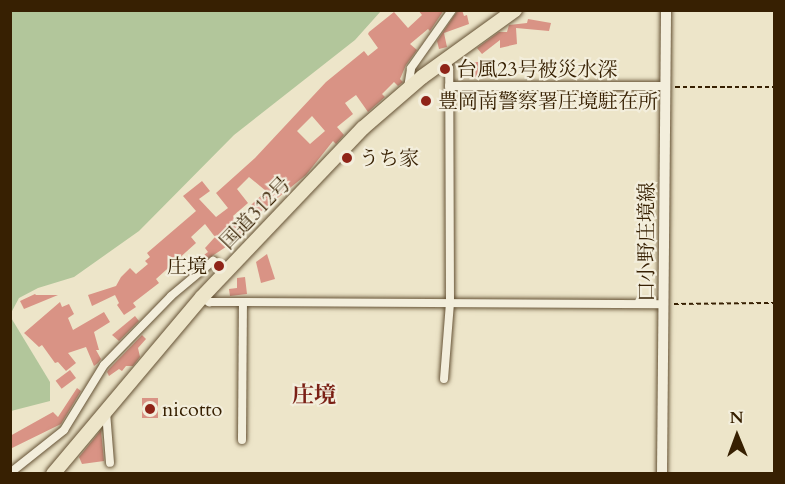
<!DOCTYPE html>
<html>
<head>
<meta charset="utf-8">
<style>
  body { margin:0 }
  #map { position:relative; width:785px; height:484px; overflow:hidden; background:#ede5c9; font-family:Cardo,"Noto Serif JP",serif }
  div>[style] { position:absolute }
  .green>* { inset:0; background:#b2c69b }
  .building>* { inset:0; background:#d99385; transform-origin:0 0 }
  .path>* { height:1.5px; margin-top:-0.75px; transform-origin:0; background:repeating-linear-gradient(90deg,#372002 0 4.5px,transparent 0 7.5px) }
  .roads { filter:drop-shadow(0 0 2px #645134) drop-shadow(0 0 2px #645134) }
  .street>* { height:8px; margin:-4px; padding:0 4px; transform-origin:4px; border-radius:4px; background:#f3eedc }
  .secondary>* { height:10px; margin:-5px; padding:0 5px; transform-origin:5px; border-radius:5px; background:#f3eedc }
  .highway>* { height:14px; margin:-7px; padding:0 7px; transform-origin:7px; border-radius:7px; background:#ede5c9 }
  .dots>* { width:16px; height:16px; translate:-50% -50%; box-sizing:border-box; border:3px solid #f3eedc; border-radius:50% }
  span { translate:-50% -50%; white-space:nowrap; text-align:center; line-height:1.15; -webkit-text-stroke:4.5px #f3eedc; paint-order:stroke }
  .poi-label { font-size:20px; color:#372002 }
  .left { translate:0 -50%; text-align:left }
  .right { translate:-100% -50%; text-align:right }
  .street-label { font-size:20px; color:#372002 }
  .quarter-label { font-size:22px; color:#7a1f14; font-weight:700 }
  .frame { position:absolute; inset:0; border:12px solid #372002; pointer-events:none }
  .north { position:absolute; left:707px; top:406px; width:60px; height:60px; -webkit-text-stroke:4px #f3eedc; paint-order:stroke; rotate:359deg; font-size:16px; font-weight:700; line-height:24px; text-align:center; color:#372002 }
  .north::after { content:''; display:block; margin:auto; width:21px; height:27px; background:#372002; clip-path:polygon(50% 0,100% 100%,50% 72%,0 100%) }
</style>
</head>
<body>
<div id="map">
  <div class="green">
    <div style="clip-path:polygon(11px 10px,381px 10px,381px 11px,355px 40px,234px 135px,139px 231px,74px 277px,38px 288px,19px 298px,11px 313px)"></div>
    <div style="clip-path:polygon(10px 316px,50px 382px,50px 401px,11px 411px)"></div>
  </div>
  <div class="building">
    <div style="clip-path:polygon(evenodd,418px 10px,444px 10px,430px 31px,428px 29px,410px 44px,417px 50px,406px 65px,400px 79px,403px 82px,398px 86px,394px 82px,382px 94px,385px 97px,368px 112px,356px 95px,345px 103px,353px 114px,337px 127px,344px 135px,336px 144px,333px 141px,306px 175px,259px 213px,251px 205px,266px 191px,249px 177px,237px 189px,248px 203px,233px 216px,244px 235px,200px 264px,197px 260px,208px 252px,205px 248px,215px 237px,205px 224px,191px 237px,196px 243px,156px 279px,159px 283px,133px 303px,136px 307px,124px 315px,117px 305px,119px 303px,115px 295px,92px 306px,88px 295px,116px 286px,121px 277px,130px 268px,136px 274px,148px 264px,145px 261px,150px 257px,147px 253px,196px 211px,183px 196px,202px 181px,210px 191px,199px 199px,216px 217px,228px 208px,216px 193px,255px 158px,326px 82px,364px 51px,368px 56px,378px 48px,368px 34px,369px 32px,394px 12px,408px 28px,422px 15px,418px 10px,312px 116px,325px 131px,310px 144px,297px 131px,312px 116px)"></div>
    <div style="clip-path:polygon(458px 10px,462px 10px,464px 16px,467px 15px,469px 24px,444px 33px,447px 47px,439px 49px,437px 41px)"></div>
    <div style="clip-path:polygon(528px 19px,551px 23px,549px 31px,516px 28px,517px 44px,500px 48px,500px 40px,482px 54px,477px 48px,499px 32px,507px 32px,509px 25px,527px 23px)"></div>
    <div style="clip-path:polygon(473px 62px,488px 62px,488px 78px,470px 78px,470px 66px,473px 66px)"></div>
    <div style="clip-path:polygon(267px 254px,275px 279px,261px 283px,256px 262px)"></div>
    <div style="clip-path:polygon(245px 277px,247px 294px,230px 296px,229px 289px,237px 288px,237px 278px)"></div>
    <div style="clip-path:polygon(35px 294px,36px 295px,58px 295px,24px 309px,20px 301px)"></div>
    <div style="clip-path:polygon(60px 302px,62px 307px,69px 304px,74px 314px,68px 318px,73px 330px,104px 312px,110px 322px,94px 332px,99px 350px,96px 350px,101px 359px,98px 363px,94px 366px,86px 347px,68px 353px,76px 363px,66px 371px,58px 362px,55px 363px,42px 345px,39px 347px,24px 333px)"></div>
    <div style="clip-path:polygon(135px 316px,139px 321px,119px 341px,112px 335px)"></div>
    <div style="clip-path:polygon(142px 335px,146px 339px,138px 348px,140px 357px,133px 366px,126px 366px,122px 371px,119px 369px,109px 376px,107px 372px,109px 369px)"></div>
    <div style="left:70px;top:370px;width:10px;height:18px;rotate:53deg"></div>
    <div style="clip-path:polygon(77px 388px,81px 391px,61px 424px,10px 449px,10px 436px,53px 412px,58px 417px)"></div>
    <div style="left:158px;top:398px;width:20px;height:16px;rotate:90deg"></div>
    <div style="clip-path:polygon(101px 430px,104px 461px,82px 464px,79px 457px)"></div>
  </div>
  <div class="path">
    <div style="left:675px;top:87px;width:99px"></div>
    <div style="left:674px;top:304px;width:100px;rotate:-0.6deg"></div>
  </div>
  <div class="roads">
    <div class="street">
      <div style="left:449px;top:86px;width:216px"></div>
      <div style="left:408px;top:88px;width:20px;rotate:-81deg"></div>
      <div style="left:411px;top:68px;width:71px;rotate:-54.7deg"></div>
      <div style="left:202px;top:297px;width:9px;rotate:36deg"></div>
      <div style="left:209px;top:302px;width:34px"></div>
      <div style="left:243px;top:302px;width:421px;rotate:0.3deg"></div>
      <div style="left:444px;top:379px;width:77px;rotate:-85.5deg"></div>
      <div style="left:450px;top:302px;width:233px;rotate:-90.2deg"></div>
      <div style="left:449px;top:69px;width:9px;rotate:-108deg"></div>
      <div style="left:106px;top:412px;width:51px;rotate:85.5deg"></div>
      <div style="left:242px;top:440px;width:138px;rotate:-89.6deg"></div>
      <div style="left:10px;top:473px;width:69px;rotate:-38.5deg"></div>
      <div style="left:64px;top:430px;width:76px;rotate:-58.4deg"></div>
      <div style="left:104px;top:365px;width:96px;rotate:-45.8deg"></div>
      <div style="left:171px;top:296px;width:55px;rotate:-39.8deg"></div>
      <div style="left:213px;top:261px;width:16px;rotate:38deg"></div>
    </div>
    <div class="secondary">
      <div style="left:662px;top:474px;width:464px;rotate:-89.5deg"></div>
    </div>
    <div class="highway">
      <div style="left:53px;top:474px;width:231px;rotate:-49.9deg"></div>
      <div style="left:202px;top:297px;width:233px;rotate:-46.4deg"></div>
      <div style="left:363px;top:128px;width:78px;rotate:-40.8deg"></div>
      <div style="left:422px;top:77px;width:115px;rotate:-35.8deg"></div>
    </div>
  </div>
  <div class="dots">
    <div style="left:445px;top:69px;background:#8f2418"></div>
    <div style="left:426px;top:101px;background:#8f2418"></div>
    <div style="left:347px;top:158px;background:#8f2418"></div>
    <div style="left:219px;top:266px;background:#8f2418"></div>
    <div style="left:150px;top:409px;background:#8f2418"></div>
  </div>
  <div class="poi-label">
    <span class="left" style="left:457px;top:69px">台風23号被災水深</span>
    <span class="left" style="left:438px;top:101px">豊岡南警察署庄境駐在所</span>
    <span class="left" style="left:359px;top:158px">うち家</span>
    <span class="right" style="left:207px;top:266px">庄境</span>
    <span class="left" style="left:162px;top:409px">nicotto</span>
  </div>
  <div class="street-label">
    <span style="left:255px;top:213px;rotate:-46deg">国道312号</span>
    <span style="left:646px;top:242px;rotate:-90deg">口小野庄境線</span>
  </div>
  <div class="quarter-label">
    <span style="left:314px;top:396px">庄境</span>
  </div>
  <div class="frame"></div>
  <div class="north">N</div>
</div>
</body>
</html>
